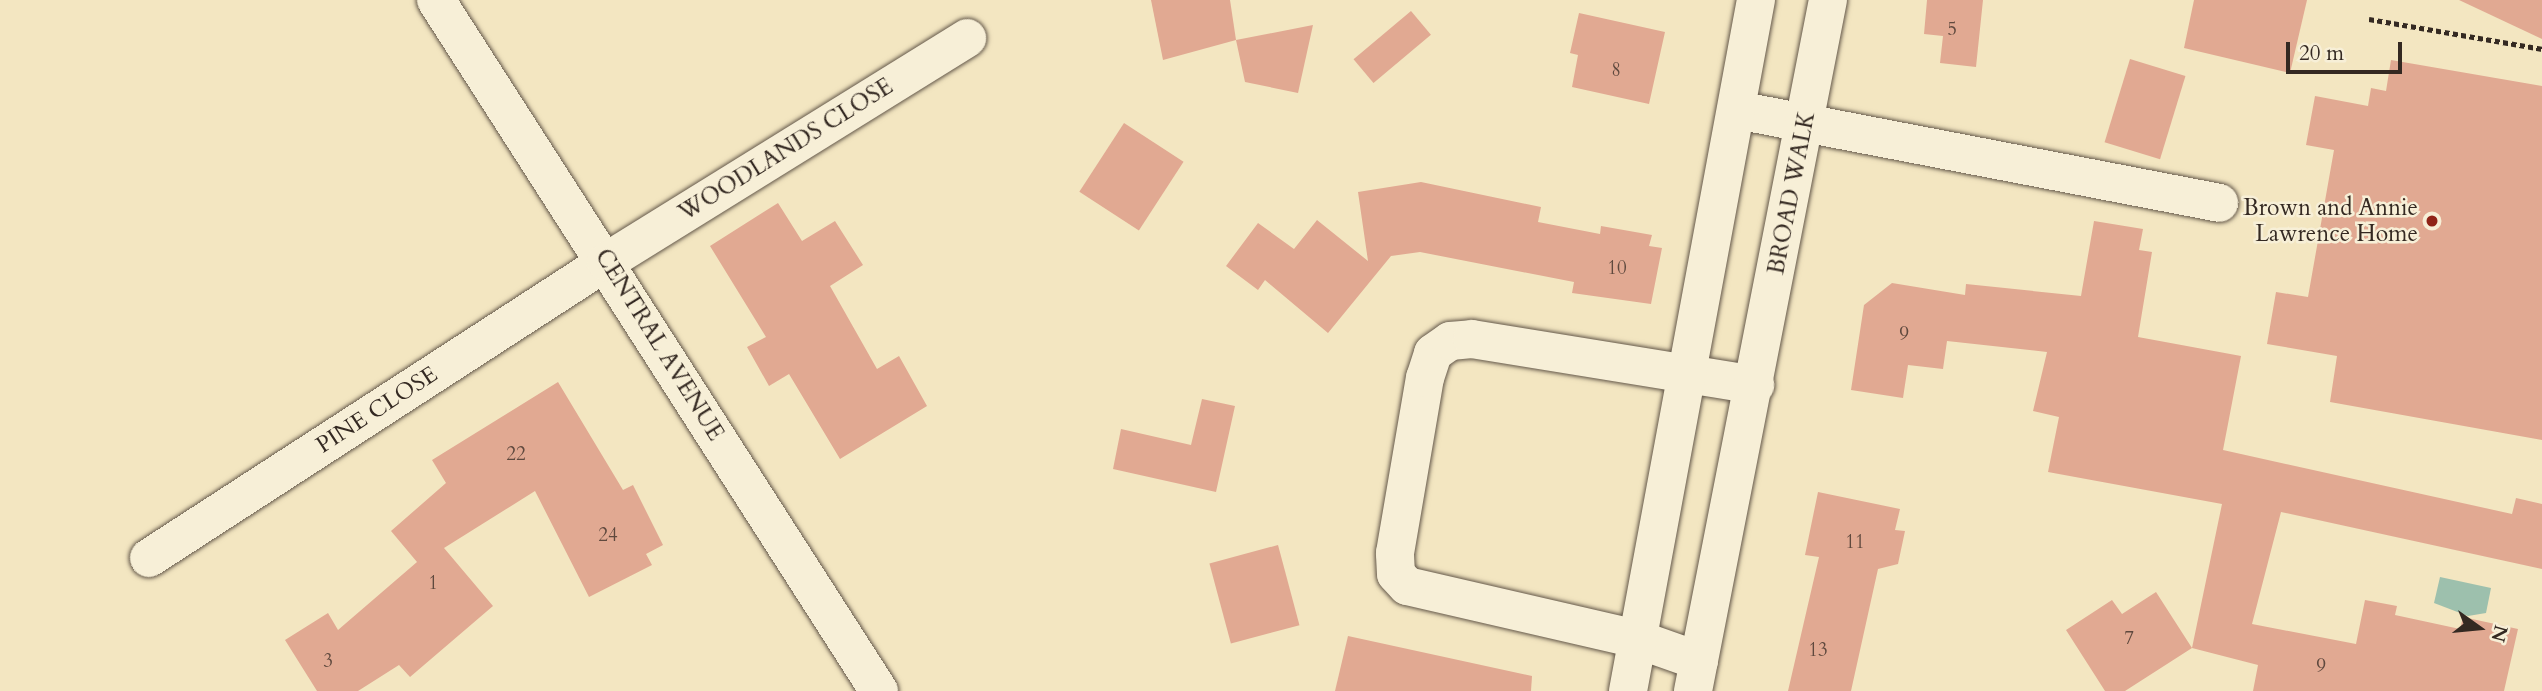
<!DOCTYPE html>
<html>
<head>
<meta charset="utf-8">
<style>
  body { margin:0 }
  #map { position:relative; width:2542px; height:691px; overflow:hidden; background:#f3e6c1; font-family:Cardo,serif }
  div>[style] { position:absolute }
  .water>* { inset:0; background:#9dc0ad }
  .building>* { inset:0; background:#e1a992; transform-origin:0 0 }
  .path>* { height:4.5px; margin-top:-2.25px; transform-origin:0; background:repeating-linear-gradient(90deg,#342922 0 5px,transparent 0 8.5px) }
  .roads { filter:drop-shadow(0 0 2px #64584a) drop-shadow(0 0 2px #64584a) }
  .minor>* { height:38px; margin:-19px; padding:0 19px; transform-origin:19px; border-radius:19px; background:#f7efd7 }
  .dots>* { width:19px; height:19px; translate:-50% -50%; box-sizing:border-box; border:4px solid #f7efd7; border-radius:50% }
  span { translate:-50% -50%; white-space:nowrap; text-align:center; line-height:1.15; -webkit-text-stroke:5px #f7efd7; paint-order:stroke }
  .number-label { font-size:19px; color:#5f493e }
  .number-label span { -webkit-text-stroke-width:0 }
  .street-label { font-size:23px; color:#342922 }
  .poi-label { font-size:23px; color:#342922 }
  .right { translate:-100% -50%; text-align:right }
  .north { position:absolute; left:2444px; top:593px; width:70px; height:70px; -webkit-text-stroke:5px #f7efd7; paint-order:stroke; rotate:105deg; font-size:19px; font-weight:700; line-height:28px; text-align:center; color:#342922 }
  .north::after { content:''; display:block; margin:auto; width:24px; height:32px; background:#342922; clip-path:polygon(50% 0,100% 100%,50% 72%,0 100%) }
  .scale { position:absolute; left:2286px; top:42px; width:116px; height:32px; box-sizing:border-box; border:4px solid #342922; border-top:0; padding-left:9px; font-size:21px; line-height:24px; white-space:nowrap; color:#342922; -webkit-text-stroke:5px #f7efd7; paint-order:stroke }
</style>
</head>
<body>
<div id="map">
  <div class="water">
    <div style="clip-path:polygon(2440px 577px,2491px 588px,2486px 613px,2468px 616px,2434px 603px)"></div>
  </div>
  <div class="building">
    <div style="clip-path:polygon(1151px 0,1230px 0,1236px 40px,1163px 60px)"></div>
    <div style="clip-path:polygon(1927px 0,1983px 0,1976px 67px,1940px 63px,1943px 36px,1924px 34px)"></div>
    <div style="clip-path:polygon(2194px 0,2307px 0,2290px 73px,2184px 48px)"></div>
    <div style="clip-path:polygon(2459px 0,2542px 0,2542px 39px)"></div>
    <div style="left:1411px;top:11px;width:31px;height:75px;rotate:50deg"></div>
    <div style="clip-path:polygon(1579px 13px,1665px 32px,1649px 104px,1572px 87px,1578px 55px,1570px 53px)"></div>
    <div style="clip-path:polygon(1313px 25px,1298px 93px,1245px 82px,1236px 40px)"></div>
    <div style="left:2130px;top:59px;width:58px;height:87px;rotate:17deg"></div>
    <div style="clip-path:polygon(2391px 60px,2542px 86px,2542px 440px,2330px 402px,2337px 356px,2267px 344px,2276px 292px,2308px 297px,2334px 150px,2306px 145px,2315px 96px,2368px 106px,2371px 88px,2386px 91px)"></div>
    <div style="left:1124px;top:123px;width:71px;height:82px;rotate:33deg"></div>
    <div style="clip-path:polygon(1421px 182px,1541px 207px,1538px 222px,1600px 234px,1601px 226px,1652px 235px,1649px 246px,1662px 248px,1651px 304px,1572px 293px,1574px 282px,1420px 252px,1391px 256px,1328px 333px,1265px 280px,1258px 290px,1226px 266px,1258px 223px,1294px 249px,1317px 220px,1368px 261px,1358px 192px)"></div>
    <div style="clip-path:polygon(778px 203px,802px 241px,835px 221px,863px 265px,830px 286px,877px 369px,899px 356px,927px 406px,840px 459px,789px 374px,769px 386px,747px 347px,766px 337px,710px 246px)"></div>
    <div style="clip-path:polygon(2094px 221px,2143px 229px,2139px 250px,2152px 252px,2138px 337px,2241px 356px,2223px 450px,2512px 514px,2516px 498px,2542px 504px,2542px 569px,2281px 512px,2252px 624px,2356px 644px,2365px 600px,2397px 606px,2395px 615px,2460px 629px,2463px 617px,2518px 629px,2504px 691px,2253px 691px,2258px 665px,2192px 648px,2222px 504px,2048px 472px,2059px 417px,2033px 411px,2047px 352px,1947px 341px,1943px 369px,1908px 365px,1903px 398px,1851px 390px,1864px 305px,1892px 283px,1965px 295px,1966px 284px,2081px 296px)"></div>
    <div style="clip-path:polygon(558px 382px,623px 490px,633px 485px,663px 545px,646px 554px,652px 565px,589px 597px,535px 491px,444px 548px,493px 606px,410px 677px,399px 665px,358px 691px,317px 691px,285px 640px,328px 613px,338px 630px,417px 562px,391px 531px,446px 483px,432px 460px)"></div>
    <div style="clip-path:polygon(1202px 399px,1235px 406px,1216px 492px,1113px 469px,1121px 429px,1191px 445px)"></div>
    <div style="clip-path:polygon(1818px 492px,1900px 509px,1895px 530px,1905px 531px,1898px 564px,1878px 569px,1851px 691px,1788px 691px,1819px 557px,1805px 555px)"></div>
    <div style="left:1278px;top:545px;width:83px;height:71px;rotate:75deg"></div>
    <div style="clip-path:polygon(2156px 592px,2192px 648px,2125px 691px,2105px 691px,2066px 630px,2112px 600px,2122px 614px)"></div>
    <div style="clip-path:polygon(1348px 636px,1532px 676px,1531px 691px,1335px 691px)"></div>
  </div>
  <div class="path">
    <div style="left:2369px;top:19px;width:176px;rotate:9.8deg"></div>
  </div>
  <div class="roads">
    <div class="minor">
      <div style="left:436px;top:0;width:821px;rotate:57.34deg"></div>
      <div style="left:1737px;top:110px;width:491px;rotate:10.9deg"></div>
      <div style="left:149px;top:558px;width:544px;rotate:-32.93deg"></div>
      <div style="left:606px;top:262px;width:425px;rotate:-31.8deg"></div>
      <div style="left:1699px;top:661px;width:66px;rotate:-160.5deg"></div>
      <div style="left:1637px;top:639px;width:236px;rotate:-167deg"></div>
      <div style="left:1407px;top:586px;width:16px;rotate:-133deg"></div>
      <div style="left:1396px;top:574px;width:21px;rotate:-93deg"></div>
      <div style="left:1395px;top:553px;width:178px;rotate:-80.3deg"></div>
      <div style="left:1425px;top:378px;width:26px;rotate:-72deg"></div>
      <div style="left:1433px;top:353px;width:21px;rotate:-35deg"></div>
      <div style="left:1450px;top:341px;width:22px;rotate:-5deg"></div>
      <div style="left:1472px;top:339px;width:287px;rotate:9.2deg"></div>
      <div style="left:1628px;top:691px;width:703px;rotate:-79.51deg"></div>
      <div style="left:1693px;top:691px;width:704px;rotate:-78.95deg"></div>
    </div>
  </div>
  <div class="dots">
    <div style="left:2432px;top:221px;background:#8f2418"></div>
  </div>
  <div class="number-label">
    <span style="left:1952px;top:30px">5</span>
    <span style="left:1616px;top:71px">8</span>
    <span style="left:1617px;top:269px">10</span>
    <span style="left:1904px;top:335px">9</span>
    <span style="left:516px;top:455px">22</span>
    <span style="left:608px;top:536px">24</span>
    <span style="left:1855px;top:543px">11</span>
    <span style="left:433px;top:584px">1</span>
    <span style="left:2129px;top:639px">7</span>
    <span style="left:1818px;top:651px">13</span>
    <span style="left:328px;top:662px">3</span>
    <span style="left:2321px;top:667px">9</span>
  </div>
  <div class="street-label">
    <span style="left:786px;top:150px;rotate:-32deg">WOODLANDS CLOSE</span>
    <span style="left:1792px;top:193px;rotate:-79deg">BROAD WALK</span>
    <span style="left:659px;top:345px;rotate:58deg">CENTRAL AVENUE</span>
    <span style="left:377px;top:410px;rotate:-33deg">PINE CLOSE</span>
  </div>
  <div class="poi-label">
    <span class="right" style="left:2418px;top:221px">Brown and Annie<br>Lawrence Home</span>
  </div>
  <div class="north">N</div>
  <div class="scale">20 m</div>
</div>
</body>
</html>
